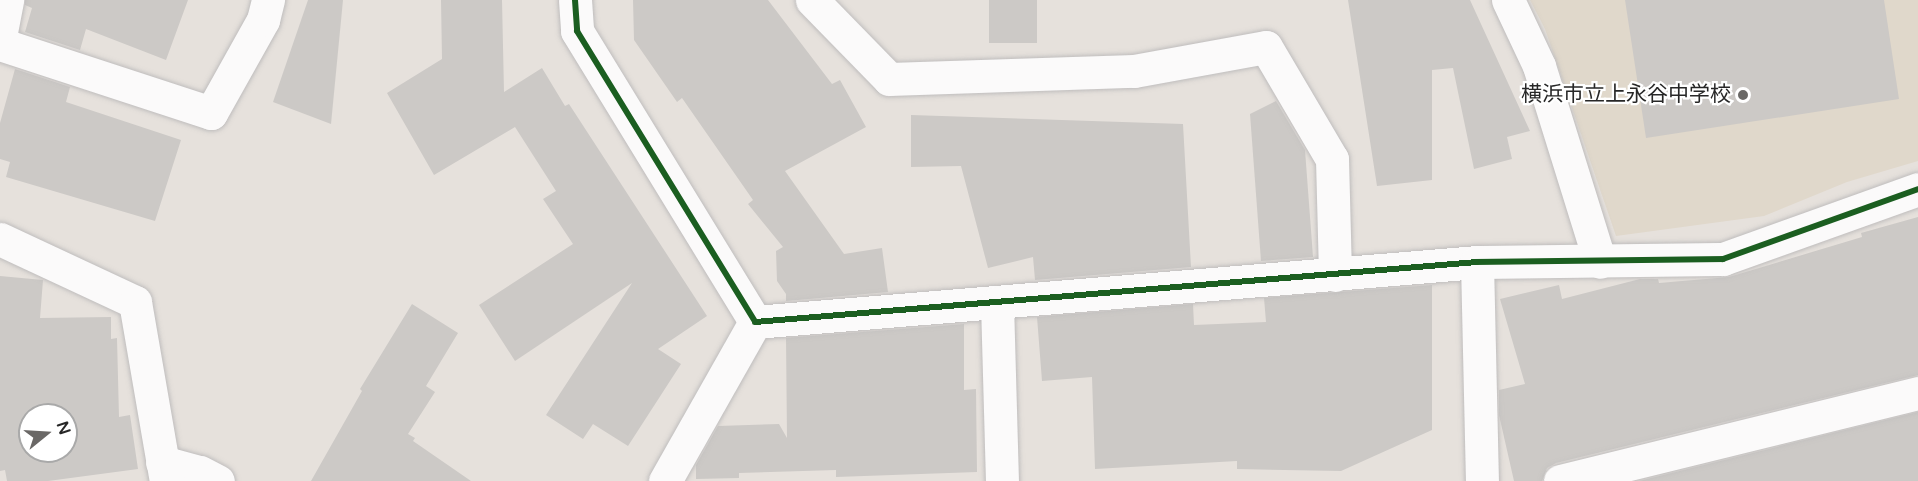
<!DOCTYPE html>
<html>
<head>
<meta charset="utf-8">
<style>
  body { margin:0 }
  #map { position:relative; width:1918px; height:481px; overflow:hidden; background:#e6e1dc; font-family:"Varela Round","Noto Sans JP",sans-serif }
  div>[style] { position:absolute }
  .education>* { inset:0; background:#e0d8cb }
  .building>* { inset:0; background:#ccc9c6; transform-origin:0 0 }
  .roads { filter:drop-shadow(0 0 2px #bfbdbd) drop-shadow(0 0 2px #bfbdbd) }
  .minor>* { height:33px; margin:-16.5px; padding:0 16.5px; transform-origin:16.5px; border-radius:16.5px; background:#fbfafa }
  .cycleway>* { height:6px; margin:-3px; padding:0 3px; transform-origin:3px; border-radius:3px; background:#1b5e20 }
  .dots>* { width:16px; height:16px; translate:-50% -50%; box-sizing:border-box; border:3px solid #fff; border-radius:50% }
  span { translate:-50% -50%; white-space:nowrap; text-align:center; line-height:1.15; -webkit-text-stroke:4.5px #fff; paint-order:stroke }
  .poi-label { font-size:21px; color:#272727 }
  .right { translate:-100% -50%; text-align:right }
  .north { position:absolute; left:18px; top:403px; width:60px; height:60px; box-sizing:border-box; background:#fff; border:2px solid #a9a9a9; border-radius:50%; rotate:72deg; font-size:16px; font-weight:700; line-height:24px; text-align:center; color:#272727 }
  .north::after { content:''; display:block; margin:auto; width:21px; height:27px; background:#6a6866; clip-path:polygon(50% 0,100% 100%,50% 72%,0 100%) }
</style>
</head>
<body>
<div id="map">
  <div class="education">
    <div style="clip-path:polygon(1530px 0,1918px 0,1918px 161px,1847px 182px,1764px 216px,1616px 236px,1545px 29px)"></div>
  </div>
  <div class="building">
    <div style="clip-path:polygon(25px 0,188px 0,166px 60px,86px 29px,80px 50px,25px 32px,32px 8px,25px 5px)"></div>
    <div style="clip-path:polygon(308px 0,343px 0,331px 124px,273px 102px)"></div>
    <div style="clip-path:polygon(441px 0,502px 0,504px 92px,542px 68px,565px 106px,569px 104px,707px 316px,658px 349px,681px 364px,628px 446px,593px 424px,583px 439px,546px 415px,632px 283px,515px 361px,479px 305px,573px 244px,543px 199px,556px 191px,515px 127px,434px 175px,387px 93px,442px 59px)"></div>
    <div style="clip-path:polygon(633px 0,768px 0,832px 84px,840px 80px,866px 127px,785px 171px,844px 254px,882px 248px,888px 292px,786px 301px,786px 294px,777px 281px,776px 251px,783px 247px,748px 204px,753px 200px,682px 98px,677px 102px,634px 40px)"></div>
    <div style="left:989px;top:0;width:48px;height:43px"></div>
    <div style="clip-path:polygon(1348px 0,1470px 0,1530px 131px,1507px 137px,1512px 159px,1474px 169px,1453px 68px,1432px 70px,1432px 180px,1377px 186px)"></div>
    <div style="clip-path:polygon(1625px 0,1884px 0,1899px 99px,1646px 138px)"></div>
    <div style="clip-path:polygon(15px 69px,70px 87px,66px 102px,181px 140px,155px 221px,6px 177px,10px 162px,0 159px,0 123px)"></div>
    <div style="clip-path:polygon(1276px 101px,1305px 150px,1313px 257px,1261px 261px,1250px 114px)"></div>
    <div style="clip-path:polygon(911px 115px,1183px 124px,1191px 267px,1035px 280px,1033px 257px,988px 268px,961px 166px,911px 167px)"></div>
    <div style="clip-path:polygon(1918px 217px,1918px 375px,1556px 463px,1547px 468px,1542px 481px,1514px 481px,1499px 415px,1499px 390px,1525px 384px,1500px 299px,1559px 285px,1562px 299px,1640px 279px,1658px 279px,1659px 283px,1729px 277px,1862px 237px,1861px 233px)"></div>
    <div style="clip-path:polygon(evenodd,0 276px,43px 280px,40px 318px,111px 317px,111px 339px,117px 338px,119px 417px,130px 415px,138px 469px,48px 481px,7px 481px,5px 470px,0 471px,0 276px,30px 415px,66px 415px,66px 451px,30px 451px,30px 415px)"></div>
    <div style="clip-path:polygon(1432px 285px,1432px 430px,1341px 471px,1237px 469px,1237px 461px,1095px 469px,1092px 377px,1042px 381px,1037px 317px,1193px 304px,1194px 325px,1266px 322px,1264px 298px)"></div>
    <div style="clip-path:polygon(412px 304px,458px 333px,426px 386px,435px 392px,408px 434px,415px 438px,413px 441px,471px 481px,311px 481px,362px 391px,360px 389px)"></div>
    <div style="clip-path:polygon(964px 324px,964px 390px,976px 389px,977px 472px,836px 477px,836px 470px,739px 473px,739px 478px,696px 479px,696px 465px,718px 426px,779px 424px,787px 438px,786px 338px)"></div>
    <div style="clip-path:polygon(1918px 412px,1918px 481px,1639px 481px)"></div>
  </div>
  <div class="roads">
    <div class="minor">
      <div style="left:575px;top:0;width:31px;rotate:86deg"></div>
      <div style="left:577px;top:31px;width:341px;rotate:58.5deg"></div>
      <div style="left:755px;top:322px;width:724px;rotate:-4.75deg"></div>
      <div style="left:1477px;top:262px;width:246px;rotate:-0.7deg"></div>
      <div style="left:1723px;top:259px;width:207px;rotate:-19.7deg"></div>
      <div style="left:812px;top:0;width:110px;rotate:45.7deg"></div>
      <div style="left:889px;top:79px;width:245px;rotate:-1.9deg"></div>
      <div style="left:1134px;top:71px;width:134px;rotate:-10.3deg"></div>
      <div style="left:1266px;top:47px;width:130px;rotate:59.5deg"></div>
      <div style="left:1332px;top:159px;width:116px;rotate:88.5deg"></div>
      <div style="left:1508px;top:0;width:73px;rotate:64.8deg"></div>
      <div style="left:1539px;top:66px;width:205px;rotate:72.7deg"></div>
      <div style="left:0;top:37px;width:38px;rotate:-79deg"></div>
      <div style="left:0;top:44px;width:222px;rotate:18.1deg"></div>
      <div style="left:211px;top:113px;width:107px;rotate:-60.8deg"></div>
      <div style="left:263px;top:20px;width:21px;rotate:-76deg"></div>
      <div style="left:0;top:239px;width:149px;rotate:25deg"></div>
      <div style="left:135px;top:302px;width:182px;rotate:80.2deg"></div>
      <div style="left:1477px;top:262px;width:219px;rotate:88.7deg"></div>
      <div style="left:997px;top:303px;width:178px;rotate:88.4deg"></div>
      <div style="left:162px;top:462px;width:39px;rotate:15deg"></div>
      <div style="left:200px;top:472px;width:20px;rotate:27deg"></div>
      <div style="left:665px;top:481px;width:183px;rotate:-60.5deg"></div>
      <div style="left:1560px;top:481px;width:369px;rotate:-13.8deg"></div>
    </div>
  </div>
  <div class="cycleway">
    <div style="left:575px;top:0;width:31px;rotate:86deg"></div>
    <div style="left:577px;top:31px;width:341px;rotate:58.5deg"></div>
    <div style="left:755px;top:322px;width:724px;rotate:-4.75deg"></div>
    <div style="left:1477px;top:262px;width:246px;rotate:-0.7deg"></div>
    <div style="left:1723px;top:259px;width:207px;rotate:-19.7deg"></div>
  </div>
  <div class="dots">
    <div style="left:1743px;top:95px;background:#6a6866"></div>
  </div>
  <div class="poi-label">
    <span class="right" style="left:1731px;top:95px">横浜市立上永谷中学校</span>
  </div>
  <div class="north">N</div>
</div>
</body>
</html>
